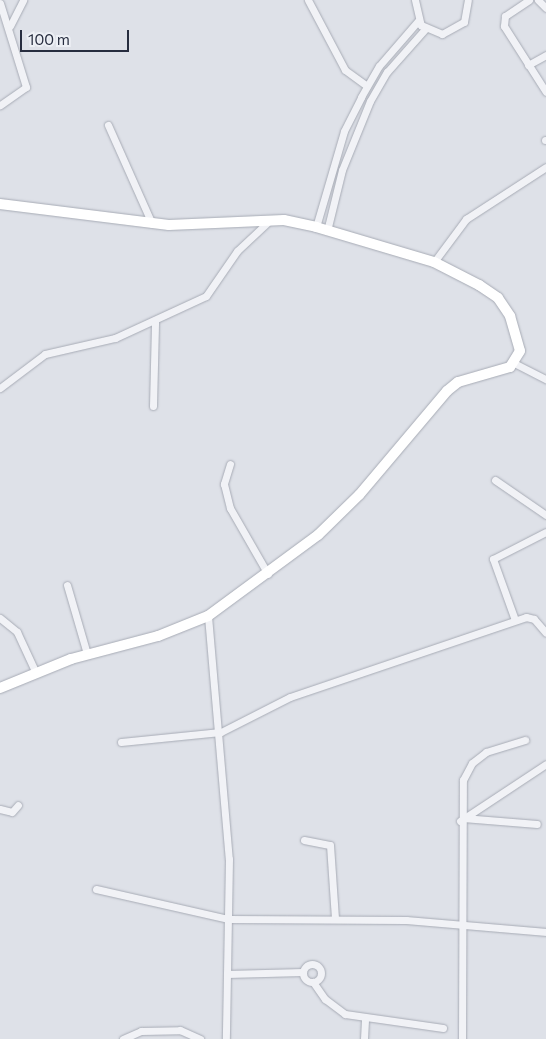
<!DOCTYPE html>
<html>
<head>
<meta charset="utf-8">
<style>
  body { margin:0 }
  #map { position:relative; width:546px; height:1039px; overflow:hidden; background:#dee1e8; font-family:Commissioner,sans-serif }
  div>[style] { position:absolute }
  .roads { filter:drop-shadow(0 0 1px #a7abb5) drop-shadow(0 0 1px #a7abb5) }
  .street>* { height:7px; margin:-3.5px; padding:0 3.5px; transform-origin:3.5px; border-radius:3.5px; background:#f1f2f6 }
  .street>.ring { margin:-3.5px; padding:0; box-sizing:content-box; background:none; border:7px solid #f1f2f6; border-radius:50% }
  .secondary>* { height:10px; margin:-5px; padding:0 5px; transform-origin:5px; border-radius:5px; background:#fff }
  span { translate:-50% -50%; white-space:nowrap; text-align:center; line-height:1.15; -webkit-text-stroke:4px #edf0f5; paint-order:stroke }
  .scale { position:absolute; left:20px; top:30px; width:109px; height:22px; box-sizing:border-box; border:2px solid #272d3f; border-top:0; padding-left:6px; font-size:15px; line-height:18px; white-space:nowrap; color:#272d3f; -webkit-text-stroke:4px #edf0f5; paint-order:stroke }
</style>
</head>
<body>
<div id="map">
  <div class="roads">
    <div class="street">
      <div style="left:308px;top:0;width:79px;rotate:62.1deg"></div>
      <div style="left:345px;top:70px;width:27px;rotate:36deg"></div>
      <div style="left:415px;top:0;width:26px;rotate:77deg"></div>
      <div style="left:421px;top:25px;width:23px;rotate:23deg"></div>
      <div style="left:442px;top:34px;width:25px;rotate:-29deg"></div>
      <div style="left:464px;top:22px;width:22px;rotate:-80deg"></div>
      <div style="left:529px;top:0;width:29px;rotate:146deg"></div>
      <div style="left:505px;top:16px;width:10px;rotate:96deg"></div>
      <div style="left:504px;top:26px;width:78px;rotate:57.5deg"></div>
      <div style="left:538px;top:0;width:11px;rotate:45deg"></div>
      <div style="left:0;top:3px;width:88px;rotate:72.8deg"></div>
      <div style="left:26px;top:87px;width:32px;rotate:145deg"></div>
      <div style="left:10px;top:26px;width:29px;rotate:-63deg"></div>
      <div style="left:528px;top:65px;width:21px;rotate:-29deg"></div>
      <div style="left:108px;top:125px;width:108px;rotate:66deg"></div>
      <div style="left:545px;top:140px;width:1px"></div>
      <div style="left:316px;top:227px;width:100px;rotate:-73.7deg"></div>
      <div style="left:344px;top:131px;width:38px;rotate:-63deg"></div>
      <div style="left:361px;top:97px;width:36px;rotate:-60deg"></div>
      <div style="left:379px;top:66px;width:60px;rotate:-49.1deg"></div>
      <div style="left:327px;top:231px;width:63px;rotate:-76.2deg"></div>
      <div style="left:342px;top:170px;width:74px;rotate:-67.9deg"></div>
      <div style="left:370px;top:101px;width:34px;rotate:-60deg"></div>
      <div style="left:387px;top:72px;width:57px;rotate:-48.5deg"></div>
      <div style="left:434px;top:262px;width:54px;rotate:-53.3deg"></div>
      <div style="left:466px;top:219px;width:95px;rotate:-33deg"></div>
      <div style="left:514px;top:363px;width:36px;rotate:27deg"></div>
      <div style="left:0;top:388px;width:56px;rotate:-37.1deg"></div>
      <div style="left:45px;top:354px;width:72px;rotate:-12.9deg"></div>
      <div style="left:115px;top:338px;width:100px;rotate:-24.8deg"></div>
      <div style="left:206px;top:296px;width:55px;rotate:-55.4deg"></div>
      <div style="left:237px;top:251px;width:45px;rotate:-43.2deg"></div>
      <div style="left:153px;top:406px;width:84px;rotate:-88.6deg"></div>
      <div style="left:230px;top:464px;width:21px;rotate:107deg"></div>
      <div style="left:224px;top:484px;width:25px;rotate:76deg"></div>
      <div style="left:230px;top:508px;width:76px;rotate:60.1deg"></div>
      <div style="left:495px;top:480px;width:62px;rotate:34.5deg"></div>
      <div style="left:67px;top:585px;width:72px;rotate:73.8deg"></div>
      <div style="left:208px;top:616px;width:244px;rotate:85.1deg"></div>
      <div style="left:229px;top:859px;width:180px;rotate:91deg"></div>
      <div style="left:0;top:618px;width:22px;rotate:39deg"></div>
      <div style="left:17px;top:632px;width:43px;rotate:65.2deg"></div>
      <div style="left:515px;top:620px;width:65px;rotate:-109.8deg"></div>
      <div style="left:493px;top:559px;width:59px;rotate:-27deg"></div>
      <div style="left:121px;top:742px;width:100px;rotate:-5.7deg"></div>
      <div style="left:221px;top:732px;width:77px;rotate:-26.9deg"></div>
      <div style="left:290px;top:697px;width:249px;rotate:-18.7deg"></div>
      <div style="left:526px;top:617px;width:8px;rotate:14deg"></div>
      <div style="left:534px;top:619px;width:18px;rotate:49deg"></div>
      <div style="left:0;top:809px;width:12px;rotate:14deg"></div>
      <div style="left:12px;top:812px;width:9px;rotate:-49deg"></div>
      <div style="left:463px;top:818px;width:74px;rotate:4.6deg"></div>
      <div style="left:460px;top:821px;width:103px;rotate:-33.5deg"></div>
      <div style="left:304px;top:840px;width:26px;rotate:11deg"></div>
      <div style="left:330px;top:845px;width:74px;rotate:86.1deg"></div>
      <div style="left:96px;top:889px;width:135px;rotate:12.8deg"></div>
      <div style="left:228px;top:919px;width:178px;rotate:0.3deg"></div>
      <div style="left:406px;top:920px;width:141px;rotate:4.9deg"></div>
      <div class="ring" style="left:303px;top:964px;width:11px;height:11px"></div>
      <div style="left:227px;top:974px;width:76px;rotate:-1.5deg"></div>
      <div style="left:313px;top:982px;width:21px;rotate:55deg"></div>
      <div style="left:325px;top:999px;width:25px;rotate:37deg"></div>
      <div style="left:345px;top:1014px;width:99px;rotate:8.1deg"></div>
      <div style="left:123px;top:1039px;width:20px;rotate:-24deg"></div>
      <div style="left:141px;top:1031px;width:39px;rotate:-1deg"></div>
      <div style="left:180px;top:1030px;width:22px;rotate:24deg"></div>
      <div style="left:364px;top:1039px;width:21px;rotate:-87deg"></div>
      <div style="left:462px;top:1039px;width:259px;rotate:-89.8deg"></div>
      <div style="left:463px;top:780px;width:19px;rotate:-62deg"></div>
      <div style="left:472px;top:763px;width:18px;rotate:-38deg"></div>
      <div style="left:486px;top:752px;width:41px;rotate:-17.1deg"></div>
    </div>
    <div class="secondary">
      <div style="left:0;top:204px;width:170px;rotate:7.1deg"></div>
      <div style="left:169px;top:225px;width:115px;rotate:-2.5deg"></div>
      <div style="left:284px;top:220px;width:33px;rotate:12deg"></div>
      <div style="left:316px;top:227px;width:123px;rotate:16.5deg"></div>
      <div style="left:434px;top:262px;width:51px;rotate:27.1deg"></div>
      <div style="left:479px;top:285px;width:23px;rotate:34deg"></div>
      <div style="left:498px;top:298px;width:22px;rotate:56deg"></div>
      <div style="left:510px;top:316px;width:36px;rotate:74deg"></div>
      <div style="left:520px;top:351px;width:19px;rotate:122deg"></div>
      <div style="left:510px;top:367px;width:54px;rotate:163.9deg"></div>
      <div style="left:458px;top:382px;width:14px;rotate:141deg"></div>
      <div style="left:447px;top:391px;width:136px;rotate:130.2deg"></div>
      <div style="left:359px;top:495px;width:57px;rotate:135.7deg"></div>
      <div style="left:318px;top:535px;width:137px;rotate:143.6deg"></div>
      <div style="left:208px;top:616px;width:54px;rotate:158.2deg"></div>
      <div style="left:158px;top:636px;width:90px;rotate:165.2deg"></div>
      <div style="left:71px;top:659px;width:77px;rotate:157.8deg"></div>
    </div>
  </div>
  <div class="scale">100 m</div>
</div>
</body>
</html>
